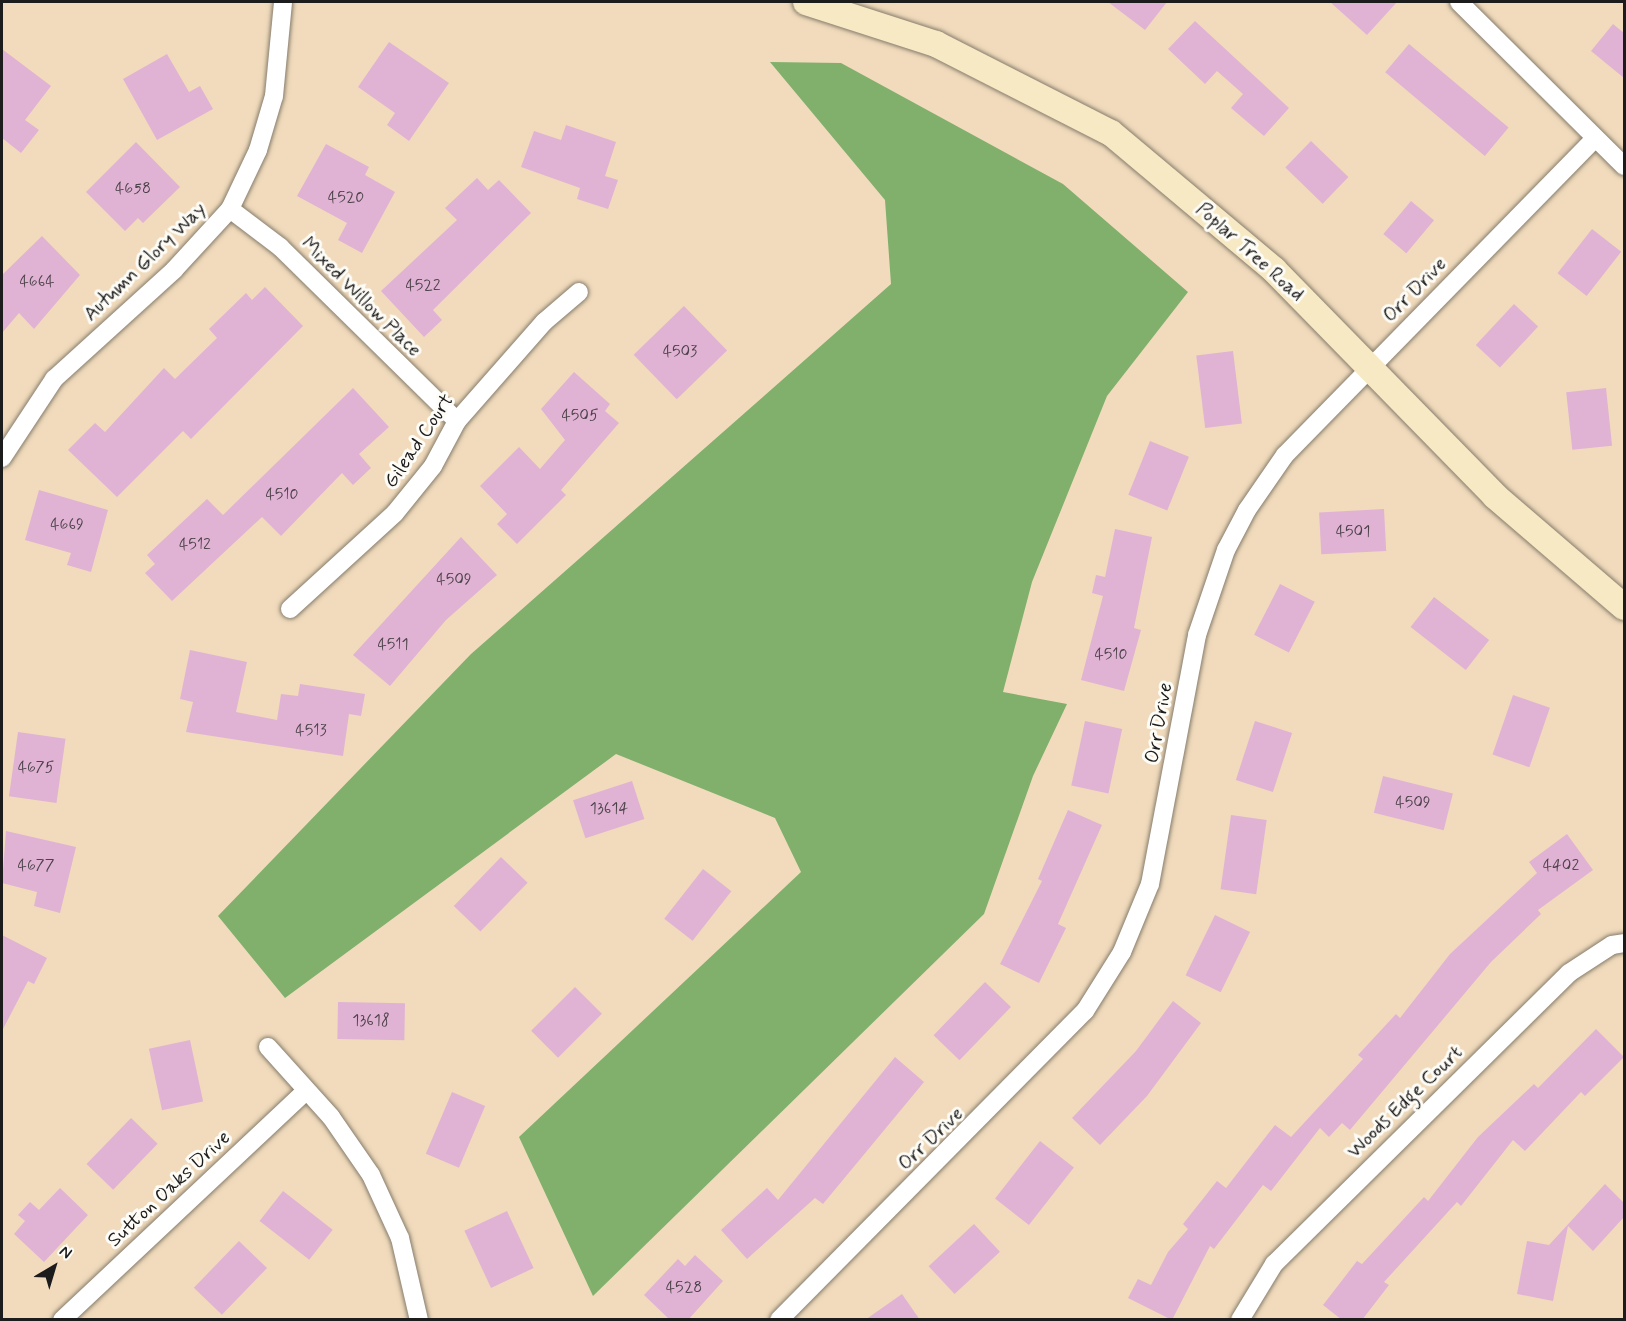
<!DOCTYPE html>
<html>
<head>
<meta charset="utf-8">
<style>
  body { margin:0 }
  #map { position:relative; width:1626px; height:1321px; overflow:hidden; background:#f1dbbc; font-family:Mynerve,sans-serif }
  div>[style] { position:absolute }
  .forest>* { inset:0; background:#80b06b }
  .building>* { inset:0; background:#e0b3d4; transform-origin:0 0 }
  .roads { filter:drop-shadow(0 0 2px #867c6c) drop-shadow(0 0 2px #867c6c) }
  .minor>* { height:18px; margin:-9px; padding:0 9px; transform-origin:9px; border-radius:9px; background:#fff }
  .secondary>* { height:26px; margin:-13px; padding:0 13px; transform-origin:13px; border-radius:13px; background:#f7e9c3 }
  span { translate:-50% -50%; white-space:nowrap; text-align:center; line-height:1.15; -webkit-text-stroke:6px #fdfcf7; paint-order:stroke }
  .number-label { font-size:16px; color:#4d424a }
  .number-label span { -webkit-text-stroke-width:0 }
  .street-label { font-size:20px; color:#1c1c1c }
  .frame { position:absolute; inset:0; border:3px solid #1c1c1c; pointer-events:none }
  .north { position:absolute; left:24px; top:1237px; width:60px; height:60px; -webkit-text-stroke:4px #fdfcf7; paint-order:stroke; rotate:38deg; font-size:16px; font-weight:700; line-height:24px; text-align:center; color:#1c1c1c }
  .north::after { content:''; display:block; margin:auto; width:21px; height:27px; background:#1c1c1c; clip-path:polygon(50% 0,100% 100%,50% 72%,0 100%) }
</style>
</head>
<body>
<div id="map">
  <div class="forest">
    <div style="clip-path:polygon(770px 62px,841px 63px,1063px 184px,1188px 292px,1107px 396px,1032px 582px,1003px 692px,1067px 704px,1033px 776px,984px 914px,593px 1296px,519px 1137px,801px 872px,775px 818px,616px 754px,285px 998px,218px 916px,471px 654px,891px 284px,885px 200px)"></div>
  </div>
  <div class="building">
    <div style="clip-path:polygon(1108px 2px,1167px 2px,1145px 30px)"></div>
    <div style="clip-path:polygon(1330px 2px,1397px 2px,1367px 35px)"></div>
    <div style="clip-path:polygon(1195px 21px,1289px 108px,1264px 136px,1231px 108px,1243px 94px,1217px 71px,1205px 84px,1168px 49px)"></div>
    <div style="clip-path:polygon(1613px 24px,1624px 33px,1624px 78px,1591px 51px)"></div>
    <div style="clip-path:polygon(389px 42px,449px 83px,409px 141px,387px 125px,395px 113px,358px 87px)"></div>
    <div style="left:1409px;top:44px;width:130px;height:37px;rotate:40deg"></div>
    <div style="clip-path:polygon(2px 49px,51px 86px,25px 120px,39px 130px,21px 153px,2px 138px)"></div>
    <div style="clip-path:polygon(167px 54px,189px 92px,200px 86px,213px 109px,157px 140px,123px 79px)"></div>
    <div style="clip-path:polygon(566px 125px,616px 142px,605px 176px,618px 180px,608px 209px,577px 199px,580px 188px,521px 167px,534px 131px,561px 140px)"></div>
    <div style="left:1311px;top:141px;width:52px;height:37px;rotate:44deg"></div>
    <div style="clip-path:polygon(136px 142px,180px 187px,143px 223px,138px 218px,125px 231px,86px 192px)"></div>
    <div style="clip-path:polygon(326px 144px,369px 167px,365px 175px,395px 192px,362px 253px,338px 240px,347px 223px,297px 196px)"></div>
    <div style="clip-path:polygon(477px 178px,488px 190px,499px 180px,531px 213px,433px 310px,442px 320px,424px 337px,381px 291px,457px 220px,445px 208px)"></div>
    <div style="left:1411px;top:201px;width:30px;height:43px;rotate:40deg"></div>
    <div style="left:1592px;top:229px;width:37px;height:56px;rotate:38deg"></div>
    <div style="clip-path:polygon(42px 236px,80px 275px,34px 329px,19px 313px,2px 333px,2px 275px)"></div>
    <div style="clip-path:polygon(265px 287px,303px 326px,191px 439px,183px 431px,117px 497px,68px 450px,95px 423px,105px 432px,164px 368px,175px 379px,217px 338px,209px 329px,246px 293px,252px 300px)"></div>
    <div style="left:1514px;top:304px;width:33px;height:56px;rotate:43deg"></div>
    <div style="left:684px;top:306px;width:62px;height:70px;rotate:46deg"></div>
    <div style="left:1233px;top:351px;width:73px;height:37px;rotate:83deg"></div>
    <div style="clip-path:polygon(574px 372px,610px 404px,605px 411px,619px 423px,561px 490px,566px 495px,517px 544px,497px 524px,507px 514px,480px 486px,519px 447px,540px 469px,565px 440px,541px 409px)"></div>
    <div style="clip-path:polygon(353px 388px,389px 427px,359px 454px,371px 468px,353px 485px,342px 473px,281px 536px,262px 517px,172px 601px,145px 573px,155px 564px,147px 555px,207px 499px,223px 515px)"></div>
    <div style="left:1606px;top:388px;width:58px;height:40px;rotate:84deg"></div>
    <div style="left:1150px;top:441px;width:42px;height:58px;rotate:22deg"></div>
    <div style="clip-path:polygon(39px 490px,108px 510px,91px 572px,67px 565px,71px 553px,25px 540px)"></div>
    <div style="left:1384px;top:509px;width:42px;height:65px;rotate:87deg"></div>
    <div style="clip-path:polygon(1115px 529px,1152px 537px,1134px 628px,1141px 630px,1124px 691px,1081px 680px,1103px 596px,1092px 593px,1096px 575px,1105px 577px)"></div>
    <div style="clip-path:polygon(461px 537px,497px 575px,446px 620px,390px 686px,353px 655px)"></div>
    <div style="left:1280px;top:584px;width:39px;height:57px;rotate:27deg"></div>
    <div style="left:1434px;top:597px;width:70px;height:38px;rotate:38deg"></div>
    <div style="clip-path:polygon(190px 650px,247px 662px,236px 712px,277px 720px,281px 694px,298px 696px,300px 684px,365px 694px,361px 716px,349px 714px,343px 756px,186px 732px,193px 702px,180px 699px)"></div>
    <div style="left:1513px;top:695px;width:39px;height:63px;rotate:19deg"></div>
    <div style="left:1085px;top:721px;width:38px;height:66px;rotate:12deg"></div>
    <div style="left:1255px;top:721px;width:39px;height:62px;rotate:18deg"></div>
    <div style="left:18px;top:732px;width:48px;height:65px;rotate:8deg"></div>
    <div style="left:1383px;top:776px;width:72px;height:38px;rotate:14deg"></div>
    <div style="left:632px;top:781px;width:40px;height:62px;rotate:72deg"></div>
    <div style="clip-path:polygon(1068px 810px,1102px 825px,1058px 924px,1066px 928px,1039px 983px,1000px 964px,1042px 881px,1038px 879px)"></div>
    <div style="left:1231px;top:815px;width:36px;height:75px;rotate:8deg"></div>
    <div style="clip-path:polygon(6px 831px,76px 847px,60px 913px,34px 906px,37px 892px,2px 883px)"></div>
    <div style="clip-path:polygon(1567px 834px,1593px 870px,1538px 910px,1541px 914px,1491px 962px,1350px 1130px,1342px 1123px,1329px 1137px,1320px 1128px,1271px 1191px,1263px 1185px,1214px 1249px,1210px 1246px,1172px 1320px,1128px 1298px,1138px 1279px,1151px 1285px,1168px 1252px,1188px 1229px,1183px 1224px,1217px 1181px,1226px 1188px,1275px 1125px,1291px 1137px,1363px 1059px,1358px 1055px,1396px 1014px,1400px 1018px,1450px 954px,1537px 873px,1529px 862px)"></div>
    <div style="left:501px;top:857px;width:37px;height:68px;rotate:44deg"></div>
    <div style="left:703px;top:869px;width:36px;height:63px;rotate:38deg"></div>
    <div style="left:1215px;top:915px;width:39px;height:67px;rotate:26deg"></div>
    <div style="clip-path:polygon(2px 935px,47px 958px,34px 984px,28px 981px,2px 1031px)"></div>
    <div style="left:985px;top:982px;width:36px;height:74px;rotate:44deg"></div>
    <div style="left:575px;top:987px;width:38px;height:62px;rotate:45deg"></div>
    <div style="clip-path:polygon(1173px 1001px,1201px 1023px,1147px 1096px,1100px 1145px,1072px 1118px,1136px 1051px)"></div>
    <div style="left:338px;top:1002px;width:67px;height:37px;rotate:1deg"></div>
    <div style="clip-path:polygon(1596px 1029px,1624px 1057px,1585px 1096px,1581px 1092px,1525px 1151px,1513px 1140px,1461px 1206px,1457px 1202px,1384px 1282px,1389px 1285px,1362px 1320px,1342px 1320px,1323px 1305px,1357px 1261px,1362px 1264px,1424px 1197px,1428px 1201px,1478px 1137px,1534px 1084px,1538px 1088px)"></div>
    <div style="left:190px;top:1040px;width:63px;height:42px;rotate:78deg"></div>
    <div style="clip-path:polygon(895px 1057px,924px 1082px,823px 1204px,815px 1198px,747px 1259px,721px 1230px,767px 1188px,778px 1200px)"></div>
    <div style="left:452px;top:1092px;width:36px;height:67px;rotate:23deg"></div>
    <div style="left:131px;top:1118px;width:37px;height:64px;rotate:44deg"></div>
    <div style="left:1040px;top:1141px;width:43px;height:73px;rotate:38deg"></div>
    <div style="clip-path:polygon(1605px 1184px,1624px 1203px,1624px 1217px,1593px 1251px,1568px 1226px,1553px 1301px,1517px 1294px,1527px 1241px,1549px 1245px)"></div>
    <div style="clip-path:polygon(60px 1188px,88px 1215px,44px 1262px,14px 1234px,25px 1221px,18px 1215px,30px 1202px,39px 1210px)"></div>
    <div style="left:283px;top:1191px;width:63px;height:38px;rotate:38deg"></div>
    <div style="left:507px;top:1211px;width:63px;height:47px;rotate:65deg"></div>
    <div style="left:974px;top:1224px;width:38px;height:62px;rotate:47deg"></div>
    <div style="left:239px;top:1241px;width:39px;height:65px;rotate:44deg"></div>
    <div style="clip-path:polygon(695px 1255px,723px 1281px,688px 1320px,670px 1320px,644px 1295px,678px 1259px,685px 1266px)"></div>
    <div style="clip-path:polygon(902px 1294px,920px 1320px,865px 1320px)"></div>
  </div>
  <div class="roads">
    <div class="minor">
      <div style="left:1459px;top:2px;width:233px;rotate:44.8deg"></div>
      <div style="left:230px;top:209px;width:63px;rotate:37.2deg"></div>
      <div style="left:280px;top:247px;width:248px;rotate:44.5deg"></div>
      <div style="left:2px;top:458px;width:95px;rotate:-56.6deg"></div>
      <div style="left:54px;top:379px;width:162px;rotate:-42.2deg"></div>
      <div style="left:174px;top:270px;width:83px;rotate:-47.4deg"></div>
      <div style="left:230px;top:209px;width:65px;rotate:-64.6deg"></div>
      <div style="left:258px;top:150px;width:56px;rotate:-73.5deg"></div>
      <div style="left:274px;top:96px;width:94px;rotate:-84.5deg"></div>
      <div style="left:290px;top:609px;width:142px;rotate:-42.4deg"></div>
      <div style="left:395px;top:513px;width:60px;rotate:-51deg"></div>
      <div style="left:433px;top:466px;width:51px;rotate:-61.9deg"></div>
      <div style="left:457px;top:421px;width:132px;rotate:-48.7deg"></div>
      <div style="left:544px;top:322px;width:46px;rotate:-40.6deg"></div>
      <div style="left:268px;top:1047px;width:94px;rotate:48deg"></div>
      <div style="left:331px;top:1117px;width:70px;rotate:55.4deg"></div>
      <div style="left:371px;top:1175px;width:69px;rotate:65.3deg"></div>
      <div style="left:400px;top:1238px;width:84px;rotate:77deg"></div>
      <div style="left:62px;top:1320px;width:335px;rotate:-43.2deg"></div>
      <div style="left:779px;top:1320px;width:435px;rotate:-45.3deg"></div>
      <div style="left:1085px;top:1011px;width:70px;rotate:-57.9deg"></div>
      <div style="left:1122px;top:952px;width:74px;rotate:-67.6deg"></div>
      <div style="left:1150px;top:884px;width:253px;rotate:-79.3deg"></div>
      <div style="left:1197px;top:635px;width:90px;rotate:-71.2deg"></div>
      <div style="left:1226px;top:550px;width:45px;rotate:-62.3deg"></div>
      <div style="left:1247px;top:510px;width:67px;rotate:-55.4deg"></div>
      <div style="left:1285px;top:455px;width:443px;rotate:-45.6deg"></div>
      <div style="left:1240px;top:1320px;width:66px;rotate:-58.7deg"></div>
      <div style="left:1274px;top:1264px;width:414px;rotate:-44.6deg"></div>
      <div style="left:1569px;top:973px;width:51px;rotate:-33.1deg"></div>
      <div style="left:1612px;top:945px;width:12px;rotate:-9deg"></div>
    </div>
    <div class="secondary">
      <div style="left:806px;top:2px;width:137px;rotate:17.9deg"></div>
      <div style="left:936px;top:44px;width:196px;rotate:27deg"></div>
      <div style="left:1111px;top:133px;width:213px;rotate:40deg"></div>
      <div style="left:1274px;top:270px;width:316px;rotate:45.6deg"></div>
      <div style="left:1495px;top:496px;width:170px;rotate:40.7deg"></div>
    </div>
  </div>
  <div class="number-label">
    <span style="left:133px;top:189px">4658</span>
    <span style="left:346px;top:198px">4520</span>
    <span style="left:37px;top:282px">4664</span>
    <span style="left:423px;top:286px">4522</span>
    <span style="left:680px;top:352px">4503</span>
    <span style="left:580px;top:416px">4505</span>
    <span style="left:282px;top:495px">4510</span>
    <span style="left:67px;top:525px">4669</span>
    <span style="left:1353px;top:532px">4501</span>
    <span style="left:195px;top:545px">4512</span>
    <span style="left:454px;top:580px">4509</span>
    <span style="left:393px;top:645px">4511</span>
    <span style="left:1111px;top:655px">4510</span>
    <span style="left:311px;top:731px">4513</span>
    <span style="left:36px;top:768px">4675</span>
    <span style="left:1413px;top:803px">4509</span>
    <span style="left:609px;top:809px">13614</span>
    <span style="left:36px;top:866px">4677</span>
    <span style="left:1561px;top:866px">4402</span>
    <span style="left:371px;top:1021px">13618</span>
    <span style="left:684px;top:1288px">4528</span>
  </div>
  <div class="street-label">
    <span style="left:1250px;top:252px;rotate:42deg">Poplar Tree Road</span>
    <span style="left:145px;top:262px;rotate:-44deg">Autumn Glory Way</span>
    <span style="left:1415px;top:290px;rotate:-46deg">Orr Drive</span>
    <span style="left:361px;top:297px;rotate:45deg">Mixed Willow Place</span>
    <span style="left:419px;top:441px;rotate:-56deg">Gilead Court</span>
    <span style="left:1159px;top:723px;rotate:-80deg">Orr Drive</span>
    <span style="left:1405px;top:1102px;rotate:-44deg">Woods Edge Court</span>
    <span style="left:931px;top:1139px;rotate:-44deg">Orr Drive</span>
    <span style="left:169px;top:1189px;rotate:-43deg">Sutton Oaks Drive</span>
  </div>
  <div class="frame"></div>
  <div class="north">N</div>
</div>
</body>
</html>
